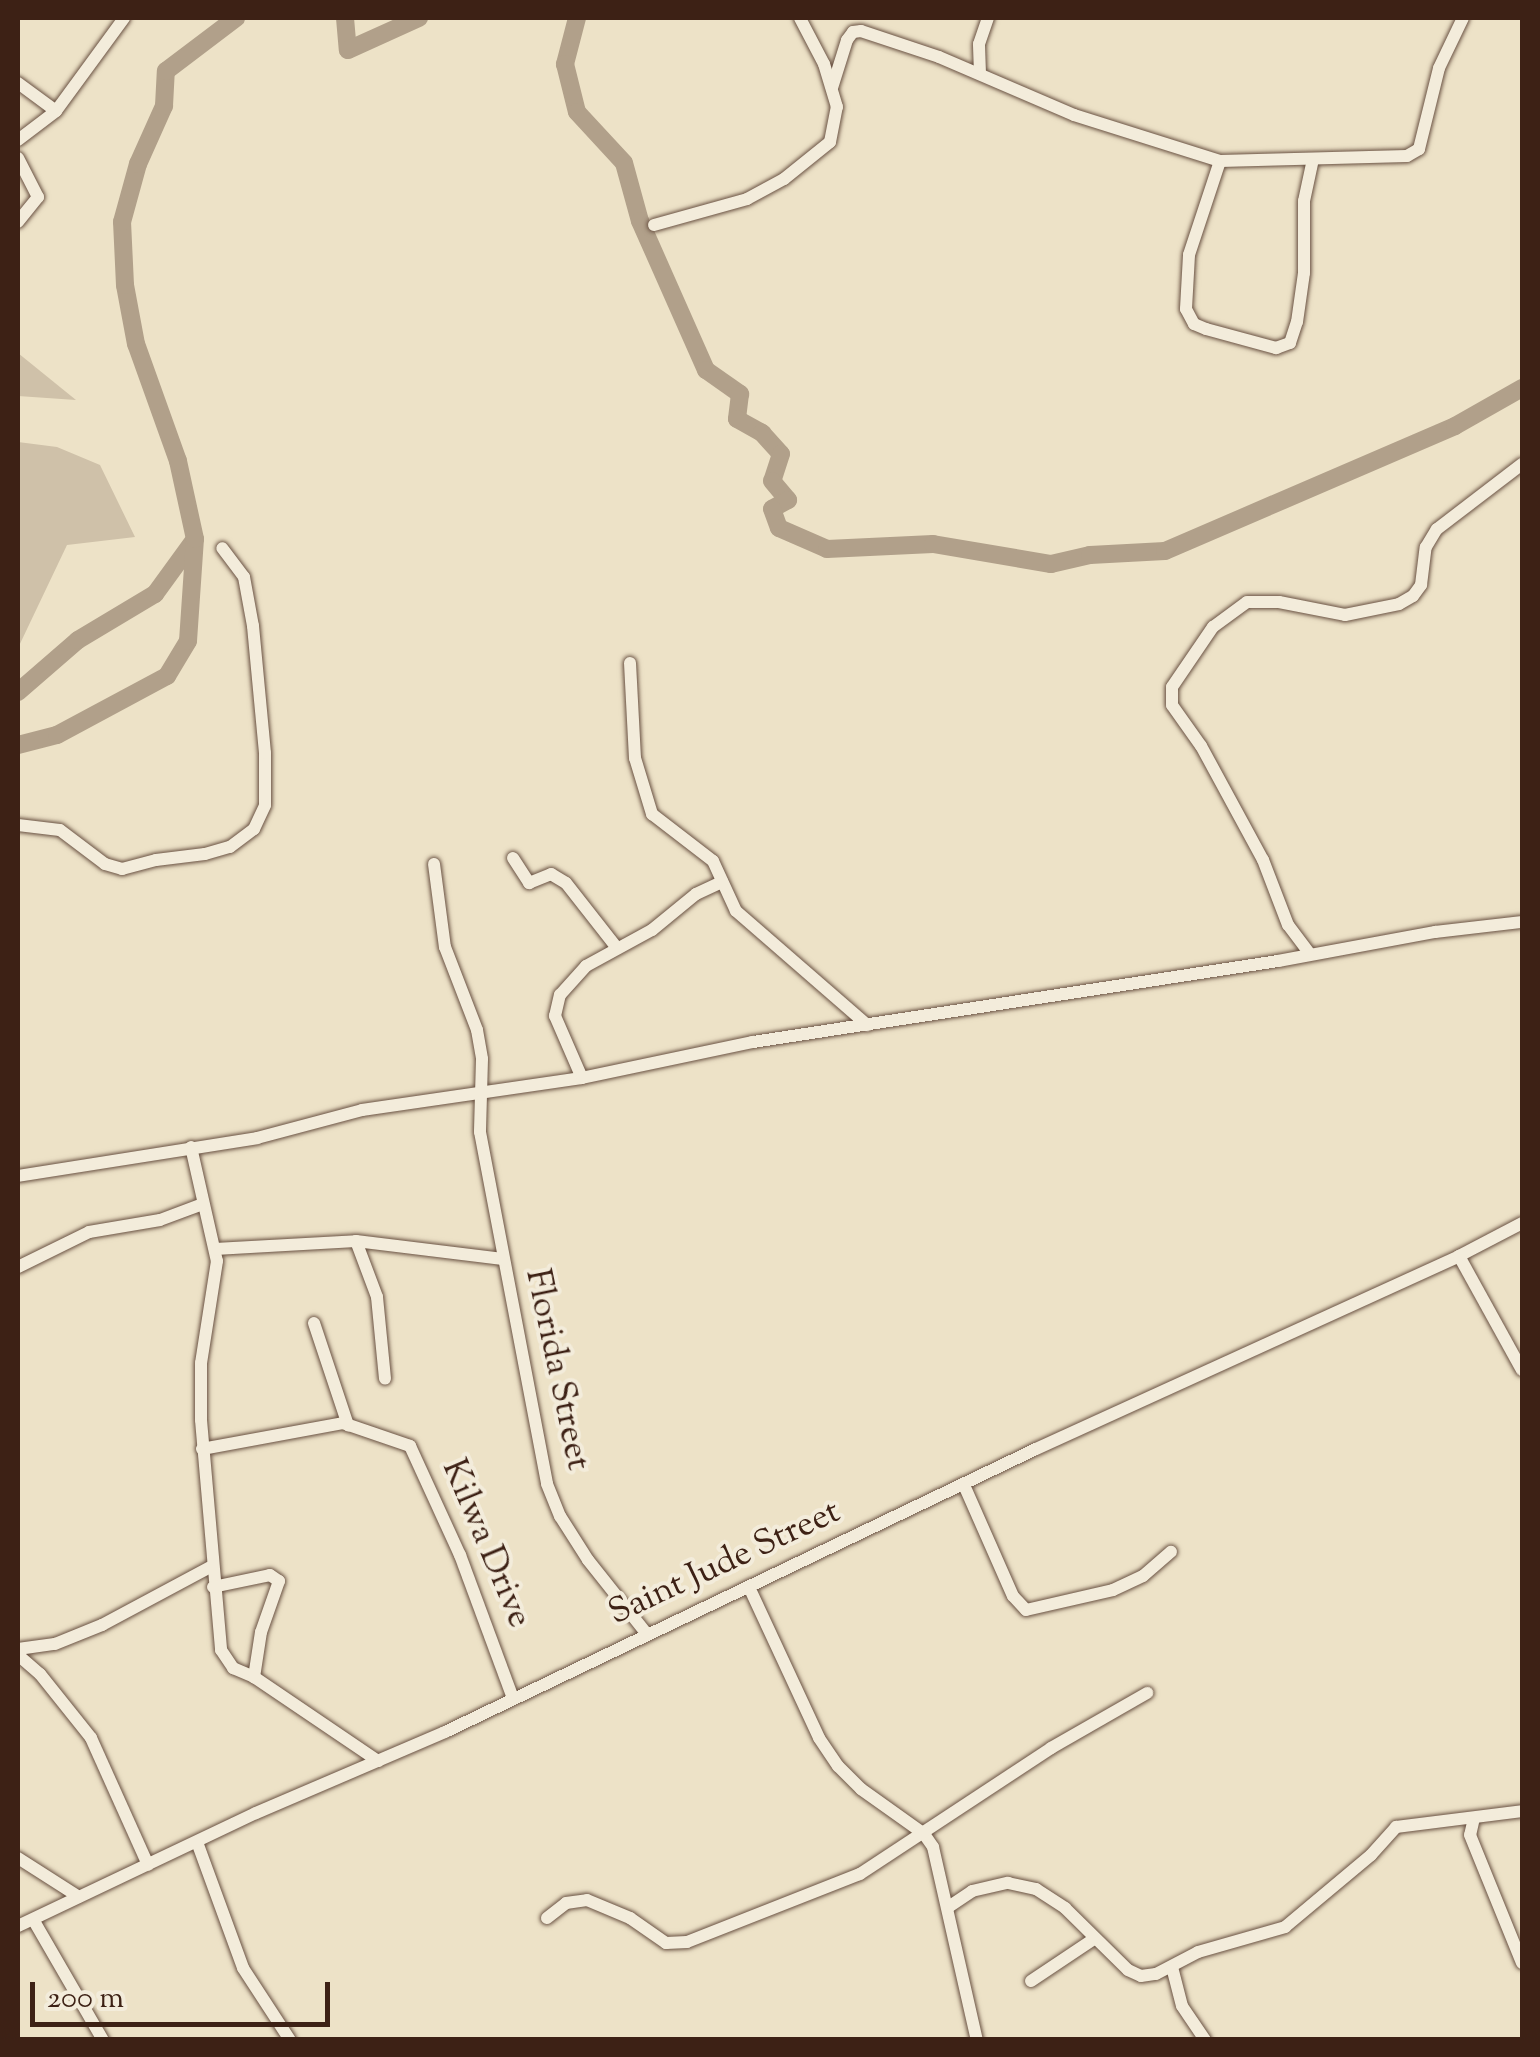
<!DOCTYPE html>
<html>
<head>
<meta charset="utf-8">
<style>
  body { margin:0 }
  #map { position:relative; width:1540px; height:2057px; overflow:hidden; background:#ede2c7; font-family:"Sorts Mill Goudy",serif }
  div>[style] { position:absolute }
  .green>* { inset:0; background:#cfc1a9 }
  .river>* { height:18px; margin:-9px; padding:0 9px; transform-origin:9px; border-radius:9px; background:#b1a08a }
  .roads { filter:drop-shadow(0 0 2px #695142) drop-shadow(0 0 2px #695142) }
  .minor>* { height:12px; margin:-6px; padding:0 6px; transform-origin:6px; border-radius:6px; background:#f3ecdb }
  span { translate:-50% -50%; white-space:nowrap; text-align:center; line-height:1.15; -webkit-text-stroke:8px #f3ecdb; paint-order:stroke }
  .street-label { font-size:35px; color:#3d2115 }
  .frame { position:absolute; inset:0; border:20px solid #3d2115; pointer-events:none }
  .scale { position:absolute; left:30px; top:1982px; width:300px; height:45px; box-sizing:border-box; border:5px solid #3d2115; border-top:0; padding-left:12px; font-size:30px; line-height:35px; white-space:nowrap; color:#3d2115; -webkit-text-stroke:8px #f3ecdb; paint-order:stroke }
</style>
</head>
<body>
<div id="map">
  <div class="green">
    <div style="clip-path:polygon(18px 353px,76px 400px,18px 396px)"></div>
    <div style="clip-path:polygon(18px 442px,57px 447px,100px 465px,135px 537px,67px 545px,18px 648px)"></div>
  </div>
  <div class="river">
    <div style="left:345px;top:18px;width:32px;rotate:85deg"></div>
    <div style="left:348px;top:50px;width:78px;rotate:-24.3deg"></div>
    <div style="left:577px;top:18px;width:48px;rotate:104.6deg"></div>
    <div style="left:565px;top:64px;width:49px;rotate:76deg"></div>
    <div style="left:577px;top:112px;width:69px;rotate:47.3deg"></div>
    <div style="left:624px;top:163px;width:60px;rotate:74.6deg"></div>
    <div style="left:640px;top:221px;width:163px;rotate:66.1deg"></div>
    <div style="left:706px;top:370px;width:42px;rotate:35.2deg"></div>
    <div style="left:740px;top:394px;width:25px;rotate:97deg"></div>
    <div style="left:737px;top:419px;width:29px;rotate:29deg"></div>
    <div style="left:762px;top:433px;width:28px;rotate:48deg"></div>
    <div style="left:781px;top:454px;width:28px;rotate:108deg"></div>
    <div style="left:772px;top:481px;width:25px;rotate:50deg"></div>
    <div style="left:788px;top:500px;width:18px;rotate:151deg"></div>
    <div style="left:772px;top:509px;width:20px;rotate:70deg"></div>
    <div style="left:779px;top:528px;width:52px;rotate:23.6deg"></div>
    <div style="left:827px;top:549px;width:106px;rotate:-2.7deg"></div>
    <div style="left:933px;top:544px;width:120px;rotate:9.6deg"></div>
    <div style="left:1051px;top:564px;width:40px;rotate:-13deg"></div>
    <div style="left:1090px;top:555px;width:75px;rotate:-3.1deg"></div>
    <div style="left:1165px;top:551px;width:316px;rotate:-23.3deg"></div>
    <div style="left:1455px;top:426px;width:77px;rotate:-29.6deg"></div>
    <div style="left:18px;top:692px;width:79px;rotate:-40.9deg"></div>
    <div style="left:78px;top:640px;width:90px;rotate:-30.9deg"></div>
    <div style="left:155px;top:594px;width:68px;rotate:-54deg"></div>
    <div style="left:18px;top:745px;width:40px;rotate:-14.4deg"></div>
    <div style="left:57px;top:735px;width:125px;rotate:-28.2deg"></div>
    <div style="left:167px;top:676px;width:41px;rotate:-59deg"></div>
    <div style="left:188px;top:641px;width:102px;rotate:-86.1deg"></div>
    <div style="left:195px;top:539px;width:80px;rotate:-102.3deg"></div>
    <div style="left:178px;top:461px;width:124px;rotate:-109.7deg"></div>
    <div style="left:136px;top:344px;width:60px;rotate:-100.6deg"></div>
    <div style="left:125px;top:285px;width:63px;rotate:-92.7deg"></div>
    <div style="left:122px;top:222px;width:60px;rotate:-74.6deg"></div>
    <div style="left:138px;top:164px;width:64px;rotate:-65.9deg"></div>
    <div style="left:164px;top:106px;width:35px;rotate:-87deg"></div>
    <div style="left:166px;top:71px;width:88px;rotate:-37.1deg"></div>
  </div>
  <div class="roads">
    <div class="minor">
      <div style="left:980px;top:74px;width:30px;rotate:-92deg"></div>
      <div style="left:979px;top:44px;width:28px;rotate:-71deg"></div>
      <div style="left:18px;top:83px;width:47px;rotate:36.4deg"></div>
      <div style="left:832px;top:88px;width:50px;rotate:-72.6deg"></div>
      <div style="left:847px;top:40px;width:10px;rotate:-53deg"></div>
      <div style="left:853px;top:32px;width:8px;rotate:-7deg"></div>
      <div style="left:861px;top:31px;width:82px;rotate:18.4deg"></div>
      <div style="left:939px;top:57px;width:147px;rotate:23.2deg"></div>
      <div style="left:1074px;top:115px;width:153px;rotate:17.5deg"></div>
      <div style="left:1220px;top:161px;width:187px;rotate:-1.5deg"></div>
      <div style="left:1407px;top:156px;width:14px;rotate:-30deg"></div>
      <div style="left:1419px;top:149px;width:83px;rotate:-76.1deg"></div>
      <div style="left:1439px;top:68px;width:55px;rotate:-64.4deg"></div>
      <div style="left:18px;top:140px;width:48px;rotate:-37.3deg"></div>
      <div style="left:56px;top:111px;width:115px;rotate:-53.8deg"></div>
      <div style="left:18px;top:158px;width:44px;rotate:62.9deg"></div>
      <div style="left:38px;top:197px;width:32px;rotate:129deg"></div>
      <div style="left:1220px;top:161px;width:99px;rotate:108.3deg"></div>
      <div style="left:1189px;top:255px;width:54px;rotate:93.2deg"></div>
      <div style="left:1186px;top:309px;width:17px;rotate:62deg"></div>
      <div style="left:1194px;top:324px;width:13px;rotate:23deg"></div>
      <div style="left:1206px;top:329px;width:73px;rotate:15.2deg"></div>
      <div style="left:1276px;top:348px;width:15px;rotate:-20deg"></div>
      <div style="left:1290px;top:343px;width:22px;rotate:-72deg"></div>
      <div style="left:1297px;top:322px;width:49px;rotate:-81.9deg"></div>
      <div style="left:1304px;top:273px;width:72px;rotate:-90deg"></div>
      <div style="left:1304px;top:201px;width:43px;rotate:-77.9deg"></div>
      <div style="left:654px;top:225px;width:97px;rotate:-15.6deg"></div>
      <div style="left:747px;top:199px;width:42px;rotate:-28.4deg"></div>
      <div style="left:784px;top:179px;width:59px;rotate:-38.8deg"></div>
      <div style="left:830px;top:142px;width:36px;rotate:-79deg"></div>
      <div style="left:837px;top:107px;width:45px;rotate:-106.8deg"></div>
      <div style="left:824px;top:64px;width:52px;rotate:-117.6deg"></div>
      <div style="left:630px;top:663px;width:95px;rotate:87deg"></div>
      <div style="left:635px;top:758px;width:59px;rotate:73.1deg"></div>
      <div style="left:652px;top:814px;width:77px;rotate:37.6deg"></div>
      <div style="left:713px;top:861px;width:55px;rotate:65.3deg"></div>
      <div style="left:736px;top:911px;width:174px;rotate:41deg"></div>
      <div style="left:18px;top:825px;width:42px;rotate:6.8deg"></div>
      <div style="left:60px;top:830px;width:56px;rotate:37.1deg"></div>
      <div style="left:105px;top:864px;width:18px;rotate:16deg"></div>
      <div style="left:122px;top:869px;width:35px;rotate:-15deg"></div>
      <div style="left:156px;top:860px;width:49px;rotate:-7deg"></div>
      <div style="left:205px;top:854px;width:26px;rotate:-16deg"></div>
      <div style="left:230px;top:847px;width:30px;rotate:-37deg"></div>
      <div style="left:254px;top:829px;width:26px;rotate:-65deg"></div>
      <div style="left:265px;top:805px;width:52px;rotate:-90deg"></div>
      <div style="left:265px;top:753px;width:128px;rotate:-95.4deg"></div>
      <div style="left:253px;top:626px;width:50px;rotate:-100.4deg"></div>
      <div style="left:244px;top:577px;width:36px;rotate:-127deg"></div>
      <div style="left:513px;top:858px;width:30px;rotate:57deg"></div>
      <div style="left:529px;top:883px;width:24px;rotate:-22deg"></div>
      <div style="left:551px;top:874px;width:17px;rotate:31deg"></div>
      <div style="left:566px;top:883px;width:83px;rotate:51.9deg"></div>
      <div style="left:434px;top:864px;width:84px;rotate:82.5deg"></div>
      <div style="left:445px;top:947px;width:89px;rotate:68.9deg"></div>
      <div style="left:477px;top:1030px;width:29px;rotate:80deg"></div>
      <div style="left:482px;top:1059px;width:73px;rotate:91.6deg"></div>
      <div style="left:480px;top:1132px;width:358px;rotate:79.2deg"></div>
      <div style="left:547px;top:1484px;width:35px;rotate:68deg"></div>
      <div style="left:560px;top:1516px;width:52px;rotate:57.5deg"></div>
      <div style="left:588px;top:1560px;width:93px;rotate:51.5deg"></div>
      <div style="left:1310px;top:954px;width:36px;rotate:-127deg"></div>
      <div style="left:1288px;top:925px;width:70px;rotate:-111deg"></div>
      <div style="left:1263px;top:860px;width:130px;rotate:-118.5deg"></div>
      <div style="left:1201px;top:746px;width:50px;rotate:-125.3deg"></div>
      <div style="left:1172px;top:705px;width:18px;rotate:-90deg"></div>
      <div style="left:1172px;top:687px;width:73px;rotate:-55.7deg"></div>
      <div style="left:1213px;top:627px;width:42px;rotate:-36.3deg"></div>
      <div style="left:1247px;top:602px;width:32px"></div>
      <div style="left:1279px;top:602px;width:67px;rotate:11.1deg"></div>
      <div style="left:1345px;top:615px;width:55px;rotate:-11.5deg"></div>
      <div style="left:1399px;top:604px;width:16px;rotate:-30deg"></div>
      <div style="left:1413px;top:596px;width:14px;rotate:-54deg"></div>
      <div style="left:1421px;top:585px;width:38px;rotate:-83deg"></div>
      <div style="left:1426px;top:547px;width:21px;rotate:-59deg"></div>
      <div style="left:1437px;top:529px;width:107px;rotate:-37.4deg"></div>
      <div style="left:582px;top:1078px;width:68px;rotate:-113.5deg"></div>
      <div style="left:555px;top:1016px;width:22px;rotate:-77deg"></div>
      <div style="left:560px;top:995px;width:39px;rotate:-48deg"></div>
      <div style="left:586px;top:966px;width:75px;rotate:-28.6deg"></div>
      <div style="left:652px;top:930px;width:57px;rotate:-39.3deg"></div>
      <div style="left:696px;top:894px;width:29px;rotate:-25deg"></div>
      <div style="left:191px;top:1147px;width:117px;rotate:77.2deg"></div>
      <div style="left:217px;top:1261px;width:103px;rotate:98.9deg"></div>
      <div style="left:201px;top:1363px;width:57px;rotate:90deg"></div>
      <div style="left:201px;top:1420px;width:231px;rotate:85deg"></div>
      <div style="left:221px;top:1650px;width:22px;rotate:56deg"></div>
      <div style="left:233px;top:1668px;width:23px;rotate:23deg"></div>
      <div style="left:254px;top:1677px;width:150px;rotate:34.1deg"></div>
      <div style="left:18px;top:1176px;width:242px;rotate:-9deg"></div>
      <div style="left:257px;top:1138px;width:109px;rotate:-14.9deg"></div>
      <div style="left:362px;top:1110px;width:222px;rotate:-8.3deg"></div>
      <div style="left:582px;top:1078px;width:175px;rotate:-11.9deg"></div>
      <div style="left:753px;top:1042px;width:531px;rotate:-8.77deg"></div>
      <div style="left:1278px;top:961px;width:160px;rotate:-10.5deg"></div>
      <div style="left:1435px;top:932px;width:88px;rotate:-6.6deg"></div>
      <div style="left:356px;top:1241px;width:60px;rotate:69.4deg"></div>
      <div style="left:377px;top:1297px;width:82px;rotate:84.4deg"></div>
      <div style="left:215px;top:1249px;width:141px;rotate:-3.2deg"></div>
      <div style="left:356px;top:1241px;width:148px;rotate:7deg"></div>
      <div style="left:1459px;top:1256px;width:130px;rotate:61.1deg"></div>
      <div style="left:18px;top:1267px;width:79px;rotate:-26.2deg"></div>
      <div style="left:89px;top:1232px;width:72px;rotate:-9.6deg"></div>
      <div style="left:160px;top:1220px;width:46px;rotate:-20.4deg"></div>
      <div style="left:314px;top:1323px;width:108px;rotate:71.6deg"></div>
      <div style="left:202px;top:1449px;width:143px;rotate:-10.4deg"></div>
      <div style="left:343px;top:1423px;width:71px;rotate:18.9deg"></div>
      <div style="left:410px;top:1446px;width:120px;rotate:65.4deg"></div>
      <div style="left:460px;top:1555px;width:153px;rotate:69.7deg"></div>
      <div style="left:964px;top:1485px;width:121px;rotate:66.2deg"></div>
      <div style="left:1013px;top:1596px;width:19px;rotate:47deg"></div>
      <div style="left:1026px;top:1610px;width:89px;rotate:-12.9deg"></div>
      <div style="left:1113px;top:1590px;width:33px;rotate:-25deg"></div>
      <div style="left:1143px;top:1576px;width:37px;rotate:-41deg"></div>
      <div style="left:213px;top:1587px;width:58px;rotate:-11.9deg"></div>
      <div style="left:270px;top:1575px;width:11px;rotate:34deg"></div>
      <div style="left:279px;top:1581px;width:54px;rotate:109.4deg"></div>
      <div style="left:261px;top:1632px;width:46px;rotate:98.8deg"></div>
      <div style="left:749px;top:1587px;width:166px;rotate:65.1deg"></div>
      <div style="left:819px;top:1738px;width:34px;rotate:56deg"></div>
      <div style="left:838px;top:1766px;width:33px;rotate:45deg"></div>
      <div style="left:861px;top:1789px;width:77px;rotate:35.5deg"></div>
      <div style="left:924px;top:1834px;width:16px;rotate:55deg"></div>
      <div style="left:933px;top:1847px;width:198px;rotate:77.2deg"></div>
      <div style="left:18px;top:1649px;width:37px;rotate:-8deg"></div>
      <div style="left:55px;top:1644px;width:51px;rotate:-22deg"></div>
      <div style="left:102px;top:1625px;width:125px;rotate:-28.2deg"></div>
      <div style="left:18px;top:1655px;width:29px;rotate:41deg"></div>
      <div style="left:40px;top:1674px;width:82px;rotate:51.4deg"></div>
      <div style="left:91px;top:1738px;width:139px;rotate:65.8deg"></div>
      <div style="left:1474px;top:1818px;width:17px;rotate:103deg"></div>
      <div style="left:1470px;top:1835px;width:138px;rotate:67.9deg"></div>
      <div style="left:197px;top:1842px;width:134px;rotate:69.9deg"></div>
      <div style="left:243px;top:1968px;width:86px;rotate:56.9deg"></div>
      <div style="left:18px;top:1858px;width:72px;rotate:32.6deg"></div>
      <div style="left:950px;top:1906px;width:27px;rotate:-34deg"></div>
      <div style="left:972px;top:1891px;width:37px;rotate:-13deg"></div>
      <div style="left:1008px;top:1883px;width:29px;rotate:12deg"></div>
      <div style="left:1036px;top:1889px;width:35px;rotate:33deg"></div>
      <div style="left:1065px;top:1908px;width:88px;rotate:44.5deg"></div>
      <div style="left:1128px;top:1970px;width:14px;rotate:25deg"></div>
      <div style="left:1141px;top:1976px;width:15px;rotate:-8deg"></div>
      <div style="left:1156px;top:1974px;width:47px;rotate:-27.6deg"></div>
      <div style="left:1198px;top:1952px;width:91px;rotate:-16deg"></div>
      <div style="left:1285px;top:1927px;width:112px;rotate:-39.9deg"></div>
      <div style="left:1371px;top:1855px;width:38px;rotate:-48deg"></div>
      <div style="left:1396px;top:1827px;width:127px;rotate:-7.2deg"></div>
      <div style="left:547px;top:1918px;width:24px;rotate:-38deg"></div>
      <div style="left:566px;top:1903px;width:21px;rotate:-8deg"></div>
      <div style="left:587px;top:1900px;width:47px;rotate:22.7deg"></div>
      <div style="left:630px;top:1918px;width:44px;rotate:34.8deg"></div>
      <div style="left:666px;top:1943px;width:21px;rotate:-3deg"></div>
      <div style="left:687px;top:1942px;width:186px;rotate:-21.5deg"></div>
      <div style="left:860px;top:1874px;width:229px;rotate:-33.4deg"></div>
      <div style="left:1051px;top:1748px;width:111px;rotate:-29.8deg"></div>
      <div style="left:34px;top:1921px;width:138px;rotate:59.9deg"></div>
      <div style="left:18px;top:1926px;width:263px;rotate:-25.4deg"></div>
      <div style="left:256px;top:1813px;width:206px;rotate:-23.2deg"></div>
      <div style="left:445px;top:1732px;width:655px;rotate:-25.59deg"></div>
      <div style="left:1036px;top:1449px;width:465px;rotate:-24.5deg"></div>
      <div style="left:1459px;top:1256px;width:71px;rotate:-27.6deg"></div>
      <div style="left:1172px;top:1967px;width:40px;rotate:75.6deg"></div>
      <div style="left:1182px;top:2006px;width:41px;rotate:55.9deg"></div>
      <div style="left:1031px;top:1981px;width:76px;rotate:-33.7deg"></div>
    </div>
  </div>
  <div class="street-label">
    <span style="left:556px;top:1370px;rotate:78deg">Florida Street</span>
    <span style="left:485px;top:1544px;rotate:67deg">Kilwa Drive</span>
    <span style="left:725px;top:1564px;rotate:-25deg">Saint Jude Street</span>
  </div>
  <div class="frame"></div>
  <div class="scale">200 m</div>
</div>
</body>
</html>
